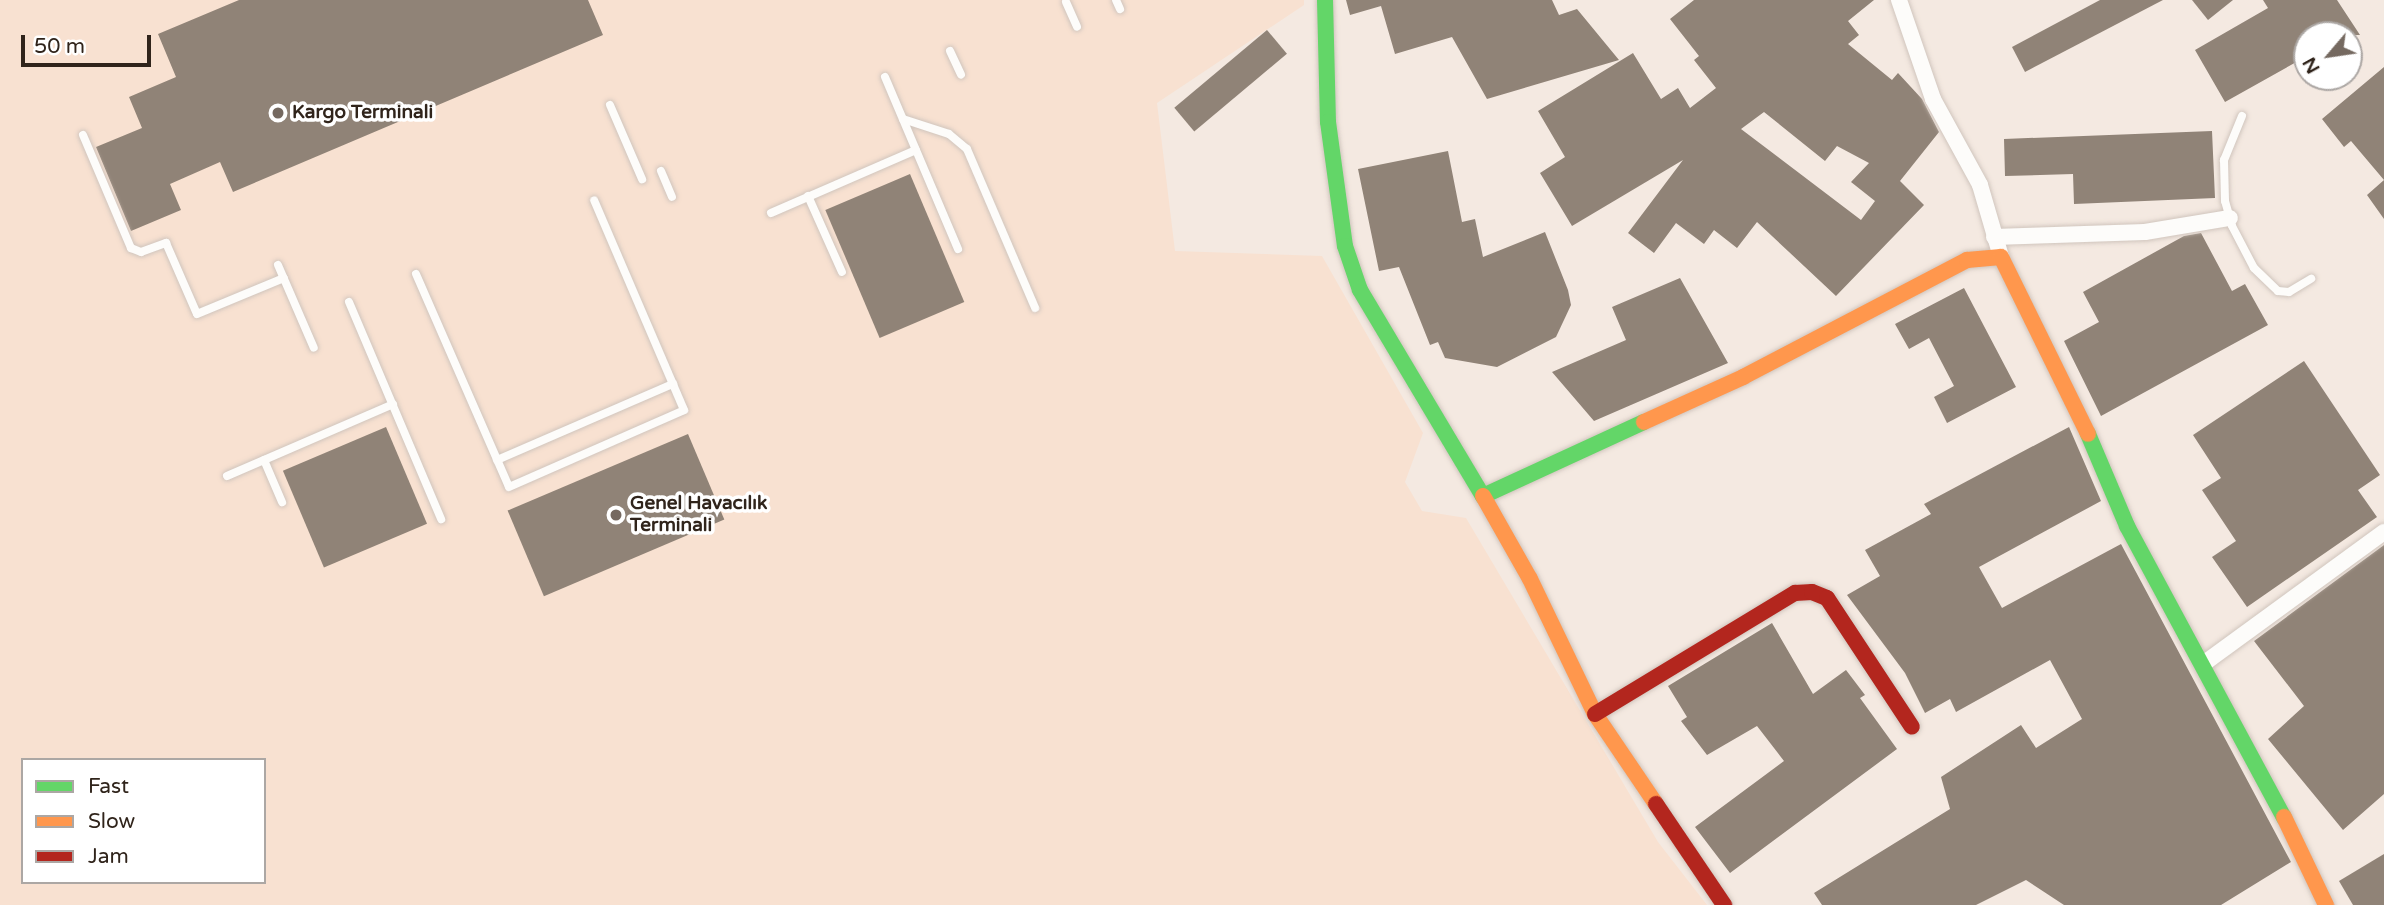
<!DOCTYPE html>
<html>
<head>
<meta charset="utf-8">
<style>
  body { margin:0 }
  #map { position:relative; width:2384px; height:905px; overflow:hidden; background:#f4e9e1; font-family:"Varela Round",sans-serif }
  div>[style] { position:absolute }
  .built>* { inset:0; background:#f8e1d1 }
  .building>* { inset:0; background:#908377; transform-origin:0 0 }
  .roads { filter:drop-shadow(0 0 2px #d0c5bd) drop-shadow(0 0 2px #d0c5bd) }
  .lane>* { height:8px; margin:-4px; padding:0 4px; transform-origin:4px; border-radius:4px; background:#fdfcfa }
  .street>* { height:16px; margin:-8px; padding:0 8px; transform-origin:8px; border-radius:8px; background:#fdfcfa }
  .fast>* { height:16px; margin:-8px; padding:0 8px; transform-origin:8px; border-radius:8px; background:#63d668 }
  .slow>* { height:16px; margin:-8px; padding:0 8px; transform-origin:8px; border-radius:8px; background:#ff974d }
  .jam>* { height:16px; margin:-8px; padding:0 8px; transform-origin:8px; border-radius:8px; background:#b3261e }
  .dots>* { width:19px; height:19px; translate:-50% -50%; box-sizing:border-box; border:4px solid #fff; border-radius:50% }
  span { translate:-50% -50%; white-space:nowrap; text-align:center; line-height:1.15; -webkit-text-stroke:7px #fff; paint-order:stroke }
  .poi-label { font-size:19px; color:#30241b; font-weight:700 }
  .left { translate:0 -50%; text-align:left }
  .legend { position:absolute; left:21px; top:758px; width:245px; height:126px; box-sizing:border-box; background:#fff; border:2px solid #aca7a4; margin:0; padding:9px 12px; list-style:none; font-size:21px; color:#30241b }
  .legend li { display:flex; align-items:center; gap:14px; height:35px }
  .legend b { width:35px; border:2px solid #aca7a4 }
  .north { position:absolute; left:2293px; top:21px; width:70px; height:70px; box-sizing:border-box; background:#fff; border:2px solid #aca7a4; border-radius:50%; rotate:241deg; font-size:19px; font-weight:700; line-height:28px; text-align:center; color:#30241b }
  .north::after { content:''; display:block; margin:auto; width:24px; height:32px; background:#756960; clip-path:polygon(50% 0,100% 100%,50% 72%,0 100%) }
  .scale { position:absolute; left:21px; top:35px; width:130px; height:32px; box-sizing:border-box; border:4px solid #30241b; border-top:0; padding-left:9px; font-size:21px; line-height:24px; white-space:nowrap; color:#30241b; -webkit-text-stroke:5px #fff; paint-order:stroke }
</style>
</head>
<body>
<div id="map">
  <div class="built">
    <div style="clip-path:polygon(evenodd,0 0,1304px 0,1304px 5px,1157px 103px,1175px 251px,1322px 256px,1423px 433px,1405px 482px,1422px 511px,1466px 518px,1658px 842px,1707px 905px,0 905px,0 0,23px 760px,264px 760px,264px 882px,23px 882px,23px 760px)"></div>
  </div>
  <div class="building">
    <div style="clip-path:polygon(239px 0,588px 0,603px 35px,233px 192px,220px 162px,170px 184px,181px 210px,131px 231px,96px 147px,142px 128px,129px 97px,176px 77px,158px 34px)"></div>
    <div style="clip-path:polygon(1346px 0,1552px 0,1559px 15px,1577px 9px,1619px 60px,1487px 99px,1452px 37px,1395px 54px,1381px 6px,1350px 15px)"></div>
    <div style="clip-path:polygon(evenodd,1694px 0,1874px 0,1848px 21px,1859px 35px,1848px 44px,1892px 80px,1898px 73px,1922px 99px,1939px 132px,1900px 181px,1924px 205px,1836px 296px,1757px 222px,1737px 248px,1714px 230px,1704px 244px,1676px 223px,1654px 253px,1628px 233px,1683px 160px,1572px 226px,1540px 173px,1565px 157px,1538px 111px,1633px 53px,1661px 99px,1678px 88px,1690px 108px,1716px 88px,1694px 60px,1699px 56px,1670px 19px,1694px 0,1764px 112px,1825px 161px,1837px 146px,1869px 163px,1851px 182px,1875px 201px,1861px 220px,1741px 129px,1764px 112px)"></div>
    <div style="clip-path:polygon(2100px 0,2163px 0,2025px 72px,2012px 47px)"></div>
    <div style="clip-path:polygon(2192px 0,2233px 0,2208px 20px)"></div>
    <div style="clip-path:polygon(2263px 0,2337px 0,2360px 35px,2307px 35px,2307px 56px,2225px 102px,2195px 50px,2268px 8px)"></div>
    <div style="left:1267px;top:30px;width:31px;height:121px;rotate:50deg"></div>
    <div style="clip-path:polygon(2384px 67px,2384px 219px,2367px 195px,2384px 180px,2351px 141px,2344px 147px,2322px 119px)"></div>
    <div style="clip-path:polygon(2212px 131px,2215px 198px,2074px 204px,2073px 174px,2005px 176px,2004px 139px)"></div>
    <div style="clip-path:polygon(1448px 151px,1462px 222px,1475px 219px,1483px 257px,1545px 232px,1568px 290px,1571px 305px,1556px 337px,1497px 367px,1445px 358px,1438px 342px,1430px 345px,1399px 267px,1379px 271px,1358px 169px)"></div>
    <div style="left:910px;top:174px;width:139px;height:92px;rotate:67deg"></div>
    <div style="clip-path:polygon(2201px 233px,2232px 291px,2245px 284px,2268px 325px,2101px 416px,2064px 341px,2099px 322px,2083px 292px,2184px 236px)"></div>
    <div style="clip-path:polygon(1680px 278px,1728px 363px,1594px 421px,1552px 372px,1626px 340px,1612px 307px)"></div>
    <div style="clip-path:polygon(1964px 288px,2016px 387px,1947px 423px,1934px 397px,1954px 386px,1929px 338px,1909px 349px,1895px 324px)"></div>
    <div style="clip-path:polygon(2304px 361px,2380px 475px,2358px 490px,2377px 517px,2247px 607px,2212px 557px,2236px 541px,2202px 490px,2221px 478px,2193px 435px)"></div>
    <div style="left:386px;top:427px;width:105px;height:112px;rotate:67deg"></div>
    <div style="clip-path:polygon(2069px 427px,2101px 501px,1979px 567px,2002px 608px,2121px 544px,2291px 862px,2221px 905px,2064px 905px,2026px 880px,1976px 905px,1822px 905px,1814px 893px,1950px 809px,1941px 777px,2021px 725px,2036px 748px,2082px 719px,2050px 660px,1956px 712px,1950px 699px,1925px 713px,1905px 673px,1847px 595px,1880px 576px,1865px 550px,1931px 514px,1924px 504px)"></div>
    <div style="left:688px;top:434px;width:93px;height:196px;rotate:67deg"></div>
    <div style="clip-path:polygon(2384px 545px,2384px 794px,2343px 830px,2268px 739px,2304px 706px,2254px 641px)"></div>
    <div style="clip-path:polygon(1772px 623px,1813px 694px,1846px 670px,1865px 695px,1860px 698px,1897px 749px,1730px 873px,1695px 827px,1784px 761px,1757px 726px,1707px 755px,1681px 721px,1687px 717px,1668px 686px)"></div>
    <div style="clip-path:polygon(2384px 854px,2384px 905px,2353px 905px,2339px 881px)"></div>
  </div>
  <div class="roads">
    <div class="lane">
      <div style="left:1116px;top:0;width:10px;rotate:66deg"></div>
      <div style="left:1066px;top:2px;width:27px;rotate:66deg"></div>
      <div style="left:950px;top:51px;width:26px;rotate:65deg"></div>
      <div style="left:885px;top:77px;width:187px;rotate:67deg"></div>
      <div style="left:610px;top:105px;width:81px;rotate:66.6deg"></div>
      <div style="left:2242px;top:116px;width:48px;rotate:112.2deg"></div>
      <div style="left:2224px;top:160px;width:41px;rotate:88.6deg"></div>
      <div style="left:2225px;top:201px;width:26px;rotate:74deg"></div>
      <div style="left:2232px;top:226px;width:47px;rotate:62.4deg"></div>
      <div style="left:2254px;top:268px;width:33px;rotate:44deg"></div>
      <div style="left:2278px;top:291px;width:11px;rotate:5deg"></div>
      <div style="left:2289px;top:292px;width:26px;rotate:-31deg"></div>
      <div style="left:903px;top:119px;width:48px;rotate:18.1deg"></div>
      <div style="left:949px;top:134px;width:23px;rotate:40deg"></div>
      <div style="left:967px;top:149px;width:173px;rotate:66.8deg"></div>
      <div style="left:83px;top:135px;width:123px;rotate:67deg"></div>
      <div style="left:131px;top:248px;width:11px;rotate:22deg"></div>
      <div style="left:141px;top:252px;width:27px;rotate:-20deg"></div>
      <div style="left:166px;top:243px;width:77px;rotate:66.4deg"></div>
      <div style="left:197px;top:314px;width:94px;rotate:-22.5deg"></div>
      <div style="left:661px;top:171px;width:28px;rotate:67deg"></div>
      <div style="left:808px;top:196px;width:83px;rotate:65.9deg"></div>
      <div style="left:771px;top:213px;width:158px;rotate:-23.5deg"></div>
      <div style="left:278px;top:265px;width:90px;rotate:66.6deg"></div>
      <div style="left:416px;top:274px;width:232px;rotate:66.4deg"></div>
      <div style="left:509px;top:487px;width:191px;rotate:-23.7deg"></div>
      <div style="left:684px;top:410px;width:228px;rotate:-113.2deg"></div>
      <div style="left:349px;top:302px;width:236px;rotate:67deg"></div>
      <div style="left:264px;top:460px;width:46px;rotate:66.8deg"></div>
      <div style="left:497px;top:460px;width:192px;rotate:-23.4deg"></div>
      <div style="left:227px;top:476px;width:181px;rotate:-23.4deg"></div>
    </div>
    <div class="street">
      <div style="left:1899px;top:0;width:105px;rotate:71deg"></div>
      <div style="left:1933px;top:99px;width:98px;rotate:61.3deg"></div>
      <div style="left:1980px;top:185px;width:75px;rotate:73.7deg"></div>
      <div style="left:1994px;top:237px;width:151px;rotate:-1.9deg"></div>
      <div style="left:2145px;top:232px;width:86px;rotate:-9.4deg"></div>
      <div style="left:2203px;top:664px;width:224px;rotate:-36.1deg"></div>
    </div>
    <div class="fast">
      <div style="left:1325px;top:0;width:122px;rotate:88.6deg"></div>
      <div style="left:1328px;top:122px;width:125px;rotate:82.2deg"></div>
      <div style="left:1345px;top:246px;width:46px;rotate:71.2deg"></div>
      <div style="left:1360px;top:290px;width:240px;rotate:59.2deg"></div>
      <div style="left:1483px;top:496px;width:177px;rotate:-24.7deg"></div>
      <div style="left:2088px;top:434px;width:100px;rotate:67deg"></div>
      <div style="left:2127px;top:526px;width:331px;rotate:61.7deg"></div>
    </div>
    <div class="slow">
      <div style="left:1644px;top:422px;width:109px;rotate:-24.4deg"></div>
      <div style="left:1743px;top:377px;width:253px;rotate:-27.6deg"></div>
      <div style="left:1967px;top:260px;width:34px;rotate:-5deg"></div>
      <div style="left:2001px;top:257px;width:197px;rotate:63.8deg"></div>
      <div style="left:1483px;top:496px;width:95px;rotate:60.5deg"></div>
      <div style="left:1530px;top:579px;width:150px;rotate:64.3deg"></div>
      <div style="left:1595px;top:714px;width:109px;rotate:55.9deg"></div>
      <div style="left:2284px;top:817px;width:98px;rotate:64.5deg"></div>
    </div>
    <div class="jam">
      <div style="left:1595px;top:714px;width:234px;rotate:-31.2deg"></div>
      <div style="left:1795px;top:593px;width:17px;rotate:-3deg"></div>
      <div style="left:1812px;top:592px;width:16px;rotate:22deg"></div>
      <div style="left:1827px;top:598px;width:154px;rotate:56.6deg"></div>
      <div style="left:1656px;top:804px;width:122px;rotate:56deg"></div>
    </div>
  </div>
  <div class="dots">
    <div style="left:278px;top:113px;background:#756960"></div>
    <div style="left:616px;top:515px;background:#756960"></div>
  </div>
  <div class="poi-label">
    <span class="left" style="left:292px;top:113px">Kargo Terminali</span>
    <span class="left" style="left:630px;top:515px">Genel Havacılık<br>Terminali</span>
  </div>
  <ul class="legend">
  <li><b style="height:9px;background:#63d668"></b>Fast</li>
  <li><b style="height:9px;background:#ff974d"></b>Slow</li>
  <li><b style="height:9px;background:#b3261e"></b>Jam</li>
  </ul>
  <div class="north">N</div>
  <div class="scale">50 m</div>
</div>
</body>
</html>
